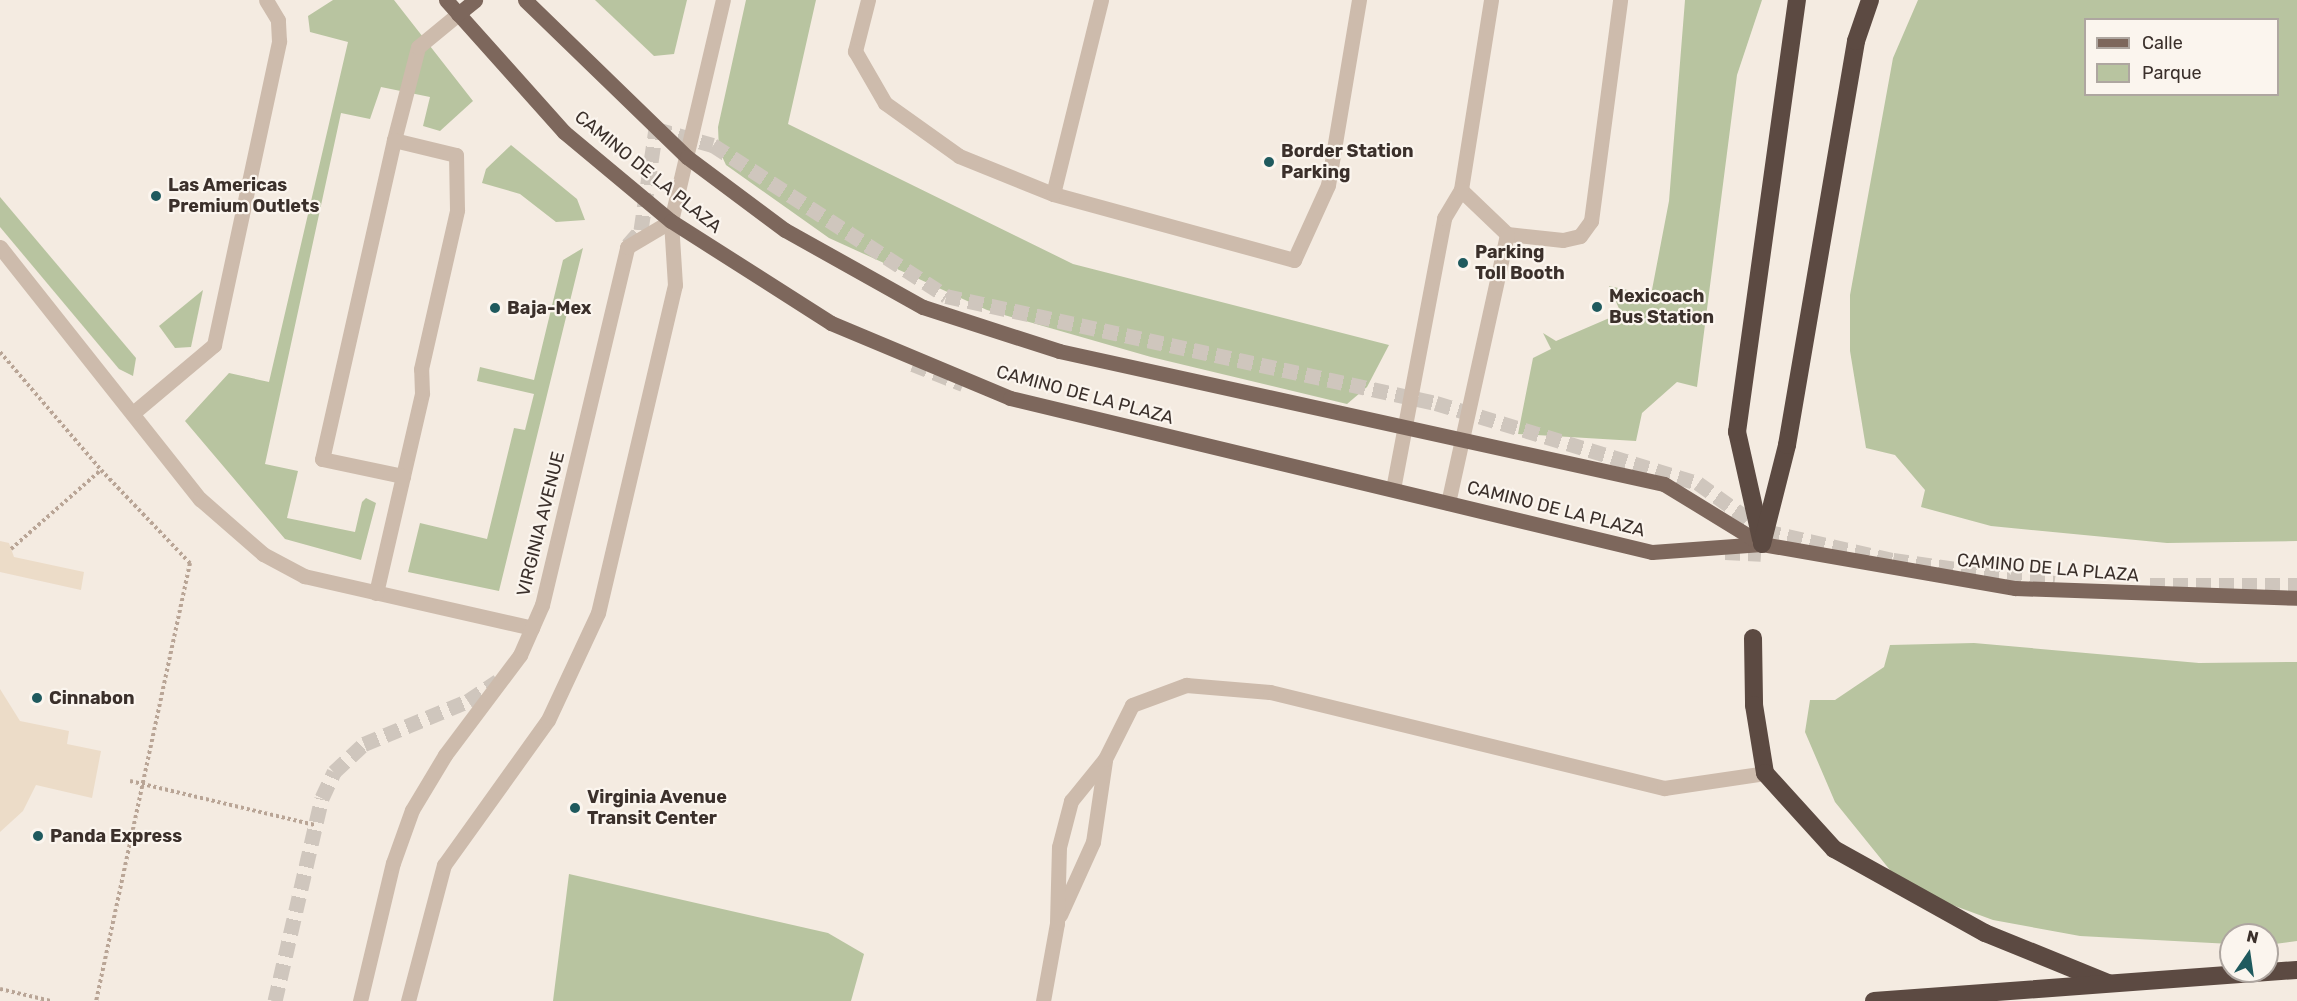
<!DOCTYPE html>
<html>
<head>
<meta charset="utf-8">
<style>
  body { margin:0 }
  #map { position:relative; width:2297px; height:1001px; overflow:hidden; background:#f4ebe1; font-family:Rubik,sans-serif }
  div>[style] { position:absolute }
  .green>* { inset:0; background:#b8c4a0 }
  .plaza>* { inset:0; background:#ecdcc8 }
  .minor-tunnel>* { height:15px; margin-top:-7.5px; transform-origin:0; background:repeating-linear-gradient(90deg,#cfc6bd 0 15px,transparent 0 23px) }
  .path>* { height:4px; margin-top:-2px; transform-origin:0; background:repeating-linear-gradient(90deg,#b9a596 0 3px,transparent 0 6px) }
  .minor>* { height:15px; margin:-7.5px; padding:0 7.5px; transform-origin:7.5px; border-radius:7.5px; background:#cdbbac }
  .major>* { height:15px; margin:-7.5px; padding:0 7.5px; transform-origin:7.5px; border-radius:7.5px; background:#7d675c }
  .highway>* { height:18px; margin:-9px; padding:0 9px; transform-origin:9px; border-radius:9px; background:#5c4a42 }
  .dots>* { width:16px; height:16px; translate:-50% -50%; box-sizing:border-box; border:3px solid #fbf5ee; border-radius:50% }
  span { translate:-50% -50%; white-space:nowrap; text-align:center; line-height:1.15; -webkit-text-stroke:4.5px #fbf5ee; paint-order:stroke }
  .poi-label { font-size:18px; color:#3b302b; font-weight:700 }
  .left { translate:0 -50%; text-align:left }
  .street-label { font-size:18px; color:#3b302b }
  .legend { position:absolute; left:2084px; top:18px; width:195px; height:78px; box-sizing:border-box; background:#fbf5ee; border:2px solid #aea6a0; margin:0; padding:8px 10px; list-style:none; font-size:18px; color:#3b302b }
  .legend li { display:flex; align-items:center; gap:12px; height:30px }
  .legend b { width:30px; border:2px solid #aea6a0 }
  .north { position:absolute; left:2219px; top:923px; width:60px; height:60px; box-sizing:border-box; background:#fbf5ee; border:2px solid #aea6a0; border-radius:50%; rotate:13deg; font-size:16px; font-weight:700; line-height:24px; text-align:center; color:#3b302b }
  .north::after { content:''; display:block; margin:auto; width:21px; height:27px; background:#1f5a5e; clip-path:polygon(50% 0,100% 100%,50% 72%,0 100%) }
</style>
</head>
<body>
<div id="map">
  <div class="green">
    <div style="clip-path:polygon(333px 0,394px 0,473px 101px,440px 131px,423px 126px,430px 97px,381px 87px,370px 119px,341px 113px,265px 464px,298px 471px,287px 518px,355px 532px,362px 502px,366px 498px,376px 503px,361px 560px,285px 539px,185px 421px,229px 373px,269px 382px,348px 42px,310px 32px,308px 16px)"></div>
    <div style="clip-path:polygon(595px 0,687px 0,674px 54px,654px 56px)"></div>
    <div style="clip-path:polygon(746px 0,816px 0,788px 124px,1073px 264px,1389px 345px,1367px 387px,1347px 404px,1151px 357px,987px 310px,829px 238px,726px 165px,719px 150px,718px 127px)"></div>
    <div style="clip-path:polygon(1685px 0,1762px 0,1737px 75px,1697px 387px,1677px 382px,1642px 413px,1636px 441px,1518px 434px,1533px 358px,1551px 349px,1543px 333px,1556px 341px,1621px 313px,1609px 286px,1651px 295px,1669px 201px)"></div>
    <div style="clip-path:polygon(evenodd,1918px 0,2297px 0,2297px 541px,2167px 543px,1991px 526px,1921px 507px,1925px 490px,1895px 455px,1866px 448px,1850px 351px,1850px 295px,1893px 58px,1918px 0,2086px 20px,2278px 20px,2278px 94px,2086px 94px,2086px 20px)"></div>
    <div style="clip-path:polygon(511px 145px,577px 199px,585px 220px,556px 222px,520px 194px,482px 183px,486px 169px)"></div>
    <div style="clip-path:polygon(0 197px,136px 358px,133px 376px,119px 369px,0 227px)"></div>
    <div style="clip-path:polygon(583px 248px,499px 591px,408px 572px,420px 523px,487px 539px,514px 428px,525px 430px,534px 394px,477px 381px,480px 367px,534px 380px,563px 260px)"></div>
    <div style="clip-path:polygon(203px 290px,191px 347px,175px 348px,159px 326px)"></div>
    <div style="clip-path:polygon(1974px 643px,2199px 663px,2297px 662px,2297px 941px,2267px 945px,2267px 935px,2231px 935px,2231px 944px,2080px 936px,1993px 920px,1936px 899px,1894px 875px,1835px 802px,1805px 732px,1810px 700px,1835px 700px,1884px 667px,1890px 645px)"></div>
    <div style="clip-path:polygon(569px 874px,828px 933px,864px 954px,851px 1001px,553px 1001px)"></div>
  </div>
  <div class="plaza">
    <div style="clip-path:polygon(0 541px,9px 543px,14px 557px,84px 572px,81px 590px,0 572px)"></div>
    <div style="clip-path:polygon(0 689px,20px 721px,69px 731px,67px 744px,101px 751px,92px 798px,36px 785px,23px 811px,0 832px)"></div>
  </div>
  <div class="minor-tunnel">
    <div style="left:628px;top:245px;width:20px;rotate:-49deg"></div>
    <div style="left:641px;top:230px;width:102px;rotate:-81.6deg"></div>
    <div style="left:656px;top:129px;width:59px;rotate:15.7deg"></div>
    <div style="left:713px;top:145px;width:278px;rotate:32.9deg"></div>
    <div style="left:946px;top:296px;width:502px;rotate:12.32deg"></div>
    <div style="left:1436px;top:403px;width:274px;rotate:17deg"></div>
    <div style="left:1698px;top:483px;width:82px;rotate:35.6deg"></div>
    <div style="left:1765px;top:531px;width:131px;rotate:12.8deg"></div>
    <div style="left:1893px;top:560px;width:163px;rotate:8.1deg"></div>
    <div style="left:913px;top:364px;width:54px;rotate:21.8deg"></div>
    <div style="left:1725px;top:552px;width:36px;rotate:3deg"></div>
    <div style="left:2150px;top:585px;width:147px"></div>
    <div style="left:275px;top:1001px;width:208px;rotate:-77deg"></div>
    <div style="left:322px;top:798px;width:29px;rotate:-65deg"></div>
    <div style="left:334px;top:772px;width:41px;rotate:-43deg"></div>
    <div style="left:364px;top:744px;width:113px;rotate:-22.5deg"></div>
    <div style="left:468px;top:701px;width:36px;rotate:-34deg"></div>
  </div>
  <div class="path">
    <div style="left:0;top:352px;width:155px;rotate:49.4deg"></div>
    <div style="left:101px;top:470px;width:129px;rotate:46.3deg"></div>
    <div style="left:190px;top:563px;width:448px;rotate:102.1deg"></div>
    <div style="left:11px;top:549px;width:120px;rotate:-41.3deg"></div>
    <div style="left:130px;top:781px;width:190px;rotate:13.4deg"></div>
    <div style="left:0;top:989px;width:52px;rotate:13.2deg"></div>
  </div>
  <div class="minor">
    <div style="left:868px;top:0;width:53px;rotate:104.3deg"></div>
    <div style="left:855px;top:51px;width:60px;rotate:60deg"></div>
    <div style="left:885px;top:103px;width:91px;rotate:35.6deg"></div>
    <div style="left:959px;top:156px;width:101px;rotate:22deg"></div>
    <div style="left:1053px;top:194px;width:250px;rotate:15.3deg"></div>
    <div style="left:1294px;top:260px;width:82px;rotate:-65.6deg"></div>
    <div style="left:1328px;top:185px;width:188px;rotate:-80.5deg"></div>
    <div style="left:1491px;top:0;width:192px;rotate:99deg"></div>
    <div style="left:1461px;top:190px;width:64px;rotate:43.7deg"></div>
    <div style="left:1507px;top:234px;width:56px;rotate:6.1deg"></div>
    <div style="left:1563px;top:240px;width:17px;rotate:-13deg"></div>
    <div style="left:1580px;top:236px;width:19px;rotate:-54deg"></div>
    <div style="left:1591px;top:221px;width:223px;rotate:-82.5deg"></div>
    <div style="left:394px;top:140px;width:96px;rotate:-75.5deg"></div>
    <div style="left:418px;top:47px;width:52px;rotate:-39.5deg"></div>
    <div style="left:1053px;top:194px;width:200px;rotate:-76.1deg"></div>
    <div style="left:0;top:247px;width:322px;rotate:51.6deg"></div>
    <div style="left:200px;top:499px;width:84px;rotate:41.1deg"></div>
    <div style="left:263px;top:554px;width:47px;rotate:28.2deg"></div>
    <div style="left:304px;top:576px;width:234px;rotate:12.8deg"></div>
    <div style="left:133px;top:413px;width:106px;rotate:-40deg"></div>
    <div style="left:214px;top:345px;width:311px;rotate:-77.9deg"></div>
    <div style="left:279px;top:41px;width:21px;rotate:-93deg"></div>
    <div style="left:278px;top:20px;width:23px;rotate:-121deg"></div>
    <div style="left:1393px;top:489px;width:276px;rotate:-79.3deg"></div>
    <div style="left:1444px;top:218px;width:33px;rotate:-59deg"></div>
    <div style="left:1448px;top:503px;width:275px;rotate:-77.6deg"></div>
    <div style="left:376px;top:593px;width:205px;rotate:-77deg"></div>
    <div style="left:422px;top:393px;width:24px;rotate:-92deg"></div>
    <div style="left:421px;top:369px;width:163px;rotate:-77.2deg"></div>
    <div style="left:457px;top:210px;width:55px;rotate:-91deg"></div>
    <div style="left:456px;top:155px;width:64px;rotate:-166.4deg"></div>
    <div style="left:394px;top:140px;width:327px;rotate:102.7deg"></div>
    <div style="left:322px;top:459px;width:83px;rotate:11.9deg"></div>
    <div style="left:1060px;top:915px;width:80px;rotate:-65.7deg"></div>
    <div style="left:1093px;top:842px;width:82px;rotate:-81.6deg"></div>
    <div style="left:360px;top:1001px;width:142px;rotate:-76.6deg"></div>
    <div style="left:393px;top:863px;width:56px;rotate:-70.3deg"></div>
    <div style="left:412px;top:810px;width:64px;rotate:-59deg"></div>
    <div style="left:445px;top:755px;width:125px;rotate:-53.1deg"></div>
    <div style="left:520px;top:655px;width:55px;rotate:-66.3deg"></div>
    <div style="left:542px;top:605px;width:368px;rotate:-76.6deg"></div>
    <div style="left:627px;top:247px;width:51px;rotate:-30.6deg"></div>
    <div style="left:408px;top:1001px;width:141px;rotate:-75.2deg"></div>
    <div style="left:444px;top:865px;width:178px;rotate:-54.4deg"></div>
    <div style="left:548px;top:720px;width:118px;rotate:-65deg"></div>
    <div style="left:598px;top:613px;width:337px;rotate:-76.8deg"></div>
    <div style="left:675px;top:285px;width:64px;rotate:-93.6deg"></div>
    <div style="left:671px;top:221px;width:227px;rotate:-76.8deg"></div>
    <div style="left:1043px;top:1001px;width:79px;rotate:-79.8deg"></div>
    <div style="left:1057px;top:923px;width:76px;rotate:-88.5deg"></div>
    <div style="left:1059px;top:847px;width:48px;rotate:-75.4deg"></div>
    <div style="left:1071px;top:801px;width:54px;rotate:-51deg"></div>
    <div style="left:1105px;top:759px;width:60px;rotate:-63.4deg"></div>
    <div style="left:1132px;top:705px;width:58px;rotate:-20.3deg"></div>
    <div style="left:1186px;top:685px;width:84px;rotate:4.8deg"></div>
    <div style="left:1270px;top:692px;width:406px;rotate:13.7deg"></div>
    <div style="left:1664px;top:788px;width:102px;rotate:-8.4deg"></div>
  </div>
  <div class="major">
    <div style="left:446px;top:0;width:177px;rotate:48.2deg"></div>
    <div style="left:564px;top:132px;width:139px;rotate:39.8deg"></div>
    <div style="left:671px;top:221px;width:190px;rotate:32.5deg"></div>
    <div style="left:831px;top:323px;width:194px;rotate:22.7deg"></div>
    <div style="left:1010px;top:398px;width:660px;rotate:13.49deg"></div>
    <div style="left:1652px;top:552px;width:110px;rotate:-4.2deg"></div>
    <div style="left:1762px;top:544px;width:257px;rotate:9.9deg"></div>
    <div style="left:2015px;top:588px;width:282px;rotate:2deg"></div>
    <div style="left:525px;top:0;width:226px;rotate:44.1deg"></div>
    <div style="left:687px;top:157px;width:122px;rotate:36.7deg"></div>
    <div style="left:785px;top:230px;width:158px;rotate:29.2deg"></div>
    <div style="left:923px;top:307px;width:143px;rotate:17.9deg"></div>
    <div style="left:1059px;top:351px;width:619px;rotate:12.4deg"></div>
    <div style="left:1664px;top:484px;width:115px;rotate:31.5deg"></div>
    <div style="left:458px;top:14px;width:22px;rotate:-39deg"></div>
  </div>
  <div class="highway">
    <div style="left:1761px;top:539px;width:110px;rotate:-102.6deg"></div>
    <div style="left:1737px;top:432px;width:436px;rotate:-82.1deg"></div>
    <div style="left:1762px;top:544px;width:102px;rotate:-75.8deg"></div>
    <div style="left:1787px;top:445px;width:410px;rotate:-80.3deg"></div>
    <div style="left:1856px;top:41px;width:43px;rotate:-71.1deg"></div>
    <div style="left:1753px;top:638px;width:67px;rotate:89.1deg"></div>
    <div style="left:1754px;top:705px;width:69px;rotate:80.8deg"></div>
    <div style="left:1765px;top:773px;width:103px;rotate:47.8deg"></div>
    <div style="left:1834px;top:849px;width:173px;rotate:29.1deg"></div>
    <div style="left:1985px;top:933px;width:133px;rotate:22.1deg"></div>
    <div style="left:1874px;top:1001px;width:424px;rotate:-4.2deg"></div>
  </div>
  <div class="dots">
    <div style="left:1269px;top:162px;background:#1f5a5e"></div>
    <div style="left:156px;top:196px;background:#1f5a5e"></div>
    <div style="left:1463px;top:263px;background:#1f5a5e"></div>
    <div style="left:1597px;top:307px;background:#1f5a5e"></div>
    <div style="left:495px;top:308px;background:#1f5a5e"></div>
    <div style="left:37px;top:698px;background:#1f5a5e"></div>
    <div style="left:575px;top:808px;background:#1f5a5e"></div>
    <div style="left:38px;top:836px;background:#1f5a5e"></div>
  </div>
  <div class="poi-label">
    <span class="left" style="left:1281px;top:162px">Border Station<br>Parking</span>
    <span class="left" style="left:168px;top:196px">Las Americas<br>Premium Outlets</span>
    <span class="left" style="left:1475px;top:263px">Parking<br>Toll Booth</span>
    <span class="left" style="left:1609px;top:307px">Mexicoach<br>Bus Station</span>
    <span class="left" style="left:507px;top:308px">Baja-Mex</span>
    <span class="left" style="left:49px;top:698px">Cinnabon</span>
    <span class="left" style="left:587px;top:808px">Virginia Avenue<br>Transit Center</span>
    <span class="left" style="left:50px;top:836px">Panda Express</span>
  </div>
  <div class="street-label">
    <span style="left:648px;top:172px;rotate:39deg">CAMINO DE LA PLAZA</span>
    <span style="left:1085px;top:395px;rotate:15deg">CAMINO DE LA PLAZA</span>
    <span style="left:1556px;top:509px;rotate:14deg">CAMINO DE LA PLAZA</span>
    <span style="left:541px;top:524px;rotate:-76deg">VIRGINIA AVENUE</span>
    <span style="left:2048px;top:568px;rotate:5deg">CAMINO DE LA PLAZA</span>
  </div>
  <ul class="legend">
  <li><b style="height:8px;background:#7d675c"></b>Calle</li>
  <li><b style="height:16px;background:#b8c4a0"></b>Parque</li>
  </ul>
  <div class="north">N</div>
</div>
</body>
</html>
